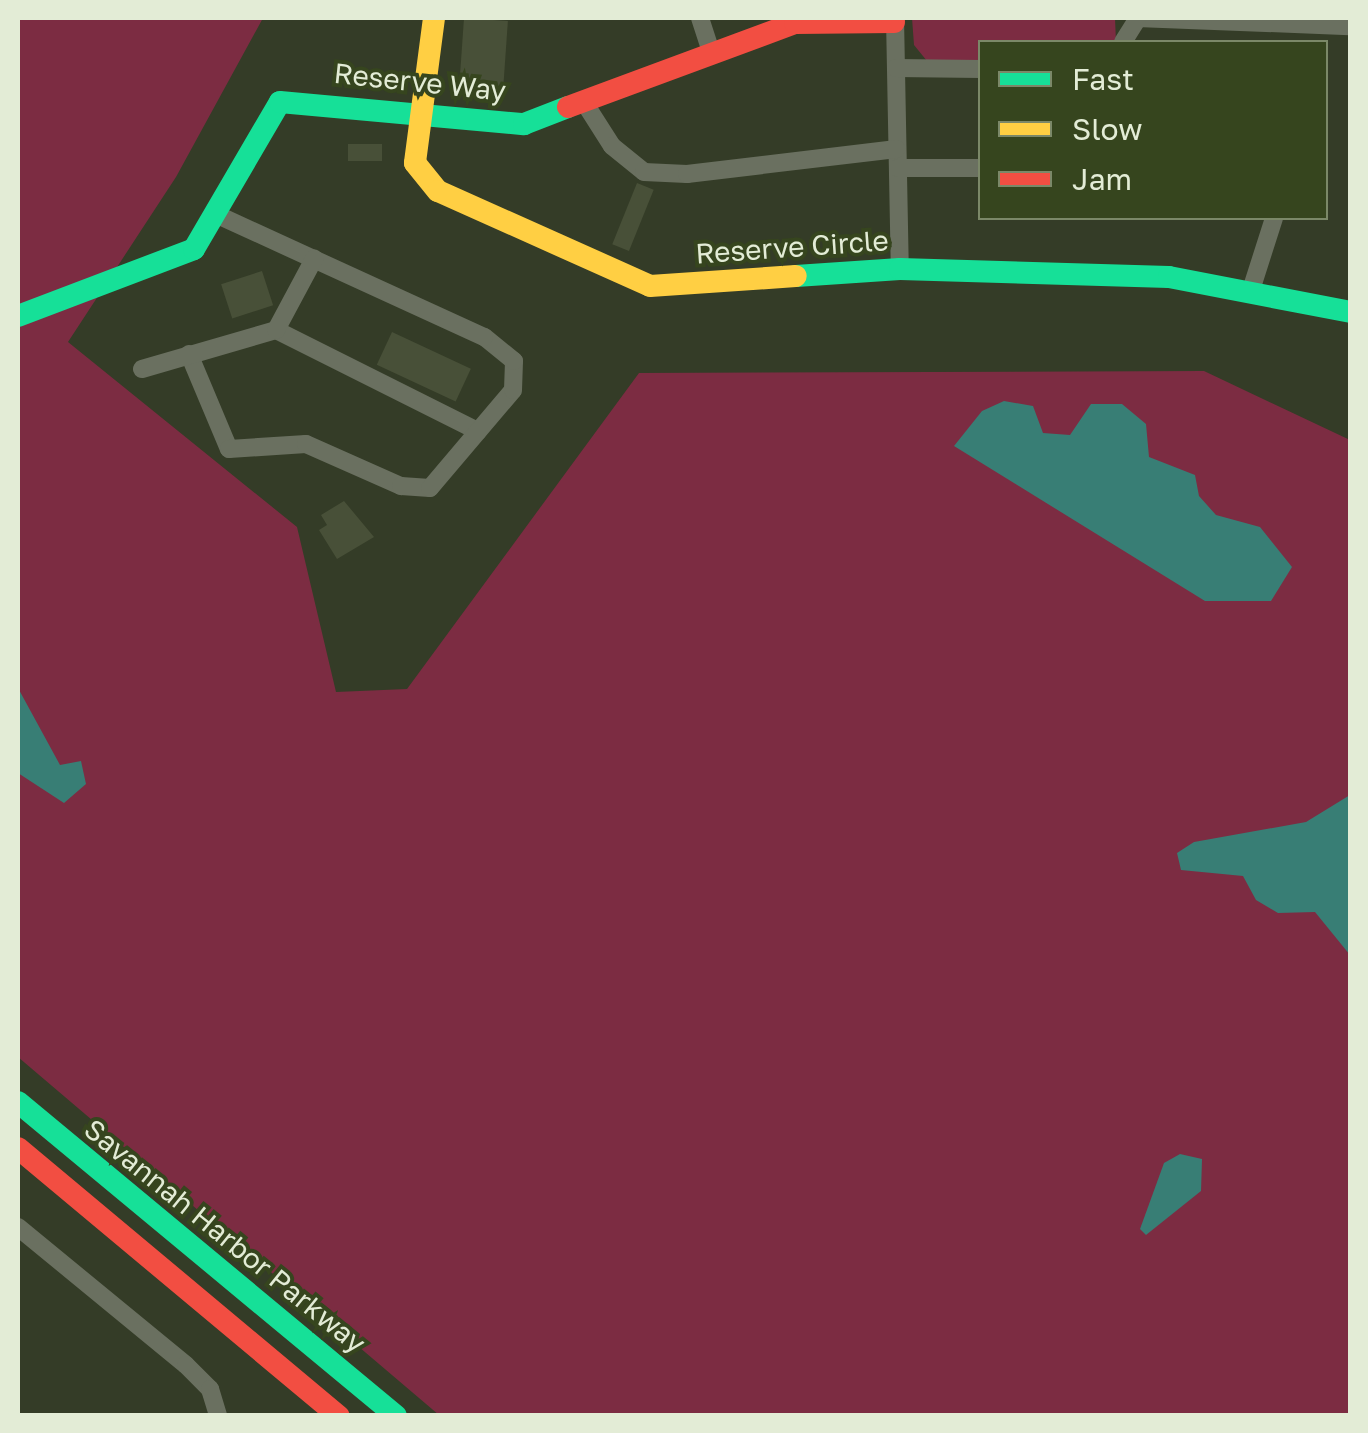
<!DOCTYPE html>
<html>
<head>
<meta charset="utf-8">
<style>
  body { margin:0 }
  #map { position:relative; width:1368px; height:1433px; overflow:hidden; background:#343c27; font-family:"Golos Text",sans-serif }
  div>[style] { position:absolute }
  .green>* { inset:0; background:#7c2c42 }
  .water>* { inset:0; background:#387e75 }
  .building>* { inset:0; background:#485038; transform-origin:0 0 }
  .street>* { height:18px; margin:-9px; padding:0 9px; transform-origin:9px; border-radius:9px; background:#6a7060 }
  .fast>* { height:22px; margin:-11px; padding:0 11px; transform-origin:11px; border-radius:11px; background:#16e098 }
  .slow>* { height:22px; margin:-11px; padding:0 11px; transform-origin:11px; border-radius:11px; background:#ffcf43 }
  .jam>* { height:22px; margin:-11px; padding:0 11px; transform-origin:11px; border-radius:11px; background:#f24e42 }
  span { translate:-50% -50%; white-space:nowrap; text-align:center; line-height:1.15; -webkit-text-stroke:8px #36451e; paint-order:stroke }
  .street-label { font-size:28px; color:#e3ecd6 }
  .frame { position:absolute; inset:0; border:20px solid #e3ecd6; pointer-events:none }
  .legend { position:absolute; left:978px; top:40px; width:350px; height:180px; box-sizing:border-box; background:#36451e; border:2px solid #7b8868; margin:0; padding:12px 18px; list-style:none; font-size:30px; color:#e3ecd6 }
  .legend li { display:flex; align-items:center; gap:20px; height:50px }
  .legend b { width:50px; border:2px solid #7b8868 }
</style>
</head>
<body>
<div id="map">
  <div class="green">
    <div style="clip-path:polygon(18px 18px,263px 18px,176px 177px,68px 342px,297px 527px,336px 692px,407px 689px,639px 373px,1204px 371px,1350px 440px,1350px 1415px,439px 1415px,18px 1057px)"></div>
    <div style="clip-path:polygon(912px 18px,1115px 18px,1116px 42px,981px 42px,980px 63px,927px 61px,914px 45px)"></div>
  </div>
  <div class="water">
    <div style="clip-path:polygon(1004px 401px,1033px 406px,1043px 433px,1070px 435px,1091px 404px,1122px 404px,1146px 424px,1149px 457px,1195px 475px,1199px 496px,1216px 515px,1260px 527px,1292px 567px,1271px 601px,1205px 601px,954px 446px,982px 411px)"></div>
    <div style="clip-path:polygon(18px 688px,60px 765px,81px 761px,86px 784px,64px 803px,18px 773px)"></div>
    <div style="clip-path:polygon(1350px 795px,1350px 955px,1315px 912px,1278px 913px,1256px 900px,1243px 876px,1181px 870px,1177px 853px,1194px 842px,1306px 822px)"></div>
    <div style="clip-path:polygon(1180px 1154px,1202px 1159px,1201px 1191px,1146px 1235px,1140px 1229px,1164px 1163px)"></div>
  </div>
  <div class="building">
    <div style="left:464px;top:18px;width:44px;height:70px;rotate:4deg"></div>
    <div style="left:348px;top:144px;width:34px;height:17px"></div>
    <div style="left:637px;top:183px;width:18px;height:66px;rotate:22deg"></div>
    <div style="left:262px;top:271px;width:36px;height:43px;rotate:72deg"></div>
    <div style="left:392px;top:332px;width:87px;height:36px;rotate:25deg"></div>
    <div style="clip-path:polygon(344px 501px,374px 537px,337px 559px,319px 530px,327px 525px,321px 515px)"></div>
  </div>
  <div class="street">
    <div style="left:700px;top:18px;width:39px;rotate:72deg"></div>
    <div style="left:895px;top:18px;width:251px;rotate:88.9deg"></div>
    <div style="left:1137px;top:18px;width:213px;rotate:2.2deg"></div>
    <div style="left:1123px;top:42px;width:26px;rotate:-58deg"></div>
    <div style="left:896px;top:68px;width:85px;rotate:0.7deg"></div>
    <div style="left:584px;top:102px;width:52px;rotate:57.5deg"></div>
    <div style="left:612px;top:146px;width:41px;rotate:39.1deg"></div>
    <div style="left:644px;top:172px;width:43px;rotate:2.7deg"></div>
    <div style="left:687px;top:174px;width:211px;rotate:-6.8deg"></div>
    <div style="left:898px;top:168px;width:83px"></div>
    <div style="left:1252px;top:287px;width:72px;rotate:-72.3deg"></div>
    <div style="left:276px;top:330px;width:226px;rotate:26.6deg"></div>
    <div style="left:189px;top:354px;width:103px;rotate:67.2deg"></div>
    <div style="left:229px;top:449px;width:77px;rotate:-3.7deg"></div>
    <div style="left:306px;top:444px;width:104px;rotate:23.9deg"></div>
    <div style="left:401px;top:486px;width:29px;rotate:4deg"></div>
    <div style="left:430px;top:488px;width:128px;rotate:-49.7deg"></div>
    <div style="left:513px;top:390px;width:29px;rotate:-88deg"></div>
    <div style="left:514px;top:361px;width:38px;rotate:-141deg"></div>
    <div style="left:484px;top:337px;width:296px;rotate:-155.4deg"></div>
    <div style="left:142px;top:369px;width:140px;rotate:-16.2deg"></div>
    <div style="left:276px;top:330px;width:81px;rotate:-61.8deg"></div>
    <div style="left:18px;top:1227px;width:217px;rotate:39.4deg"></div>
    <div style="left:186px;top:1365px;width:34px;rotate:45deg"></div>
    <div style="left:210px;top:1389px;width:28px;rotate:73deg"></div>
  </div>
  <div class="fast">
    <div style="left:796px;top:276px;width:104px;rotate:-3.9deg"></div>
    <div style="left:900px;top:269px;width:269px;rotate:1.7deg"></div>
    <div style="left:1169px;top:277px;width:184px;rotate:10.9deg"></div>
    <div style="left:18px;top:316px;width:188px;rotate:-20.8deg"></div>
    <div style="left:194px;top:249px;width:170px;rotate:-59.7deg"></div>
    <div style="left:280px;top:102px;width:245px;rotate:5.2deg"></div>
    <div style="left:524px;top:124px;width:47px;rotate:-21.1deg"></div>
    <div style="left:18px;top:1102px;width:491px;rotate:39.7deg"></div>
  </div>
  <div class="slow">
    <div style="left:434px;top:18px;width:146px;rotate:97.5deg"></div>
    <div style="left:415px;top:163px;width:36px;rotate:51deg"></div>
    <div style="left:438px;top:191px;width:232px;rotate:24.1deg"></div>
    <div style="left:650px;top:286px;width:146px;rotate:-3.9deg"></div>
  </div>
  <div class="jam">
    <div style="left:568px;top:107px;width:242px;rotate:-20.3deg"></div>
    <div style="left:795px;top:23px;width:99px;rotate:-0.6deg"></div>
    <div style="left:18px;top:1148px;width:418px;rotate:39.9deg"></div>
  </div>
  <div class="street-label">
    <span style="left:420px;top:82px;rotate:6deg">Reserve Way</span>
    <span style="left:792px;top:247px;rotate:-4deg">Reserve Circle</span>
    <span style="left:225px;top:1236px;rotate:39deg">Savannah Harbor Parkway</span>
  </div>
  <div class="frame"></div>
  <ul class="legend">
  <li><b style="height:12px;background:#16e098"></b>Fast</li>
  <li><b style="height:12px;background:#ffcf43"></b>Slow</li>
  <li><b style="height:12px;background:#f24e42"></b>Jam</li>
  </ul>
</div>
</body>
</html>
